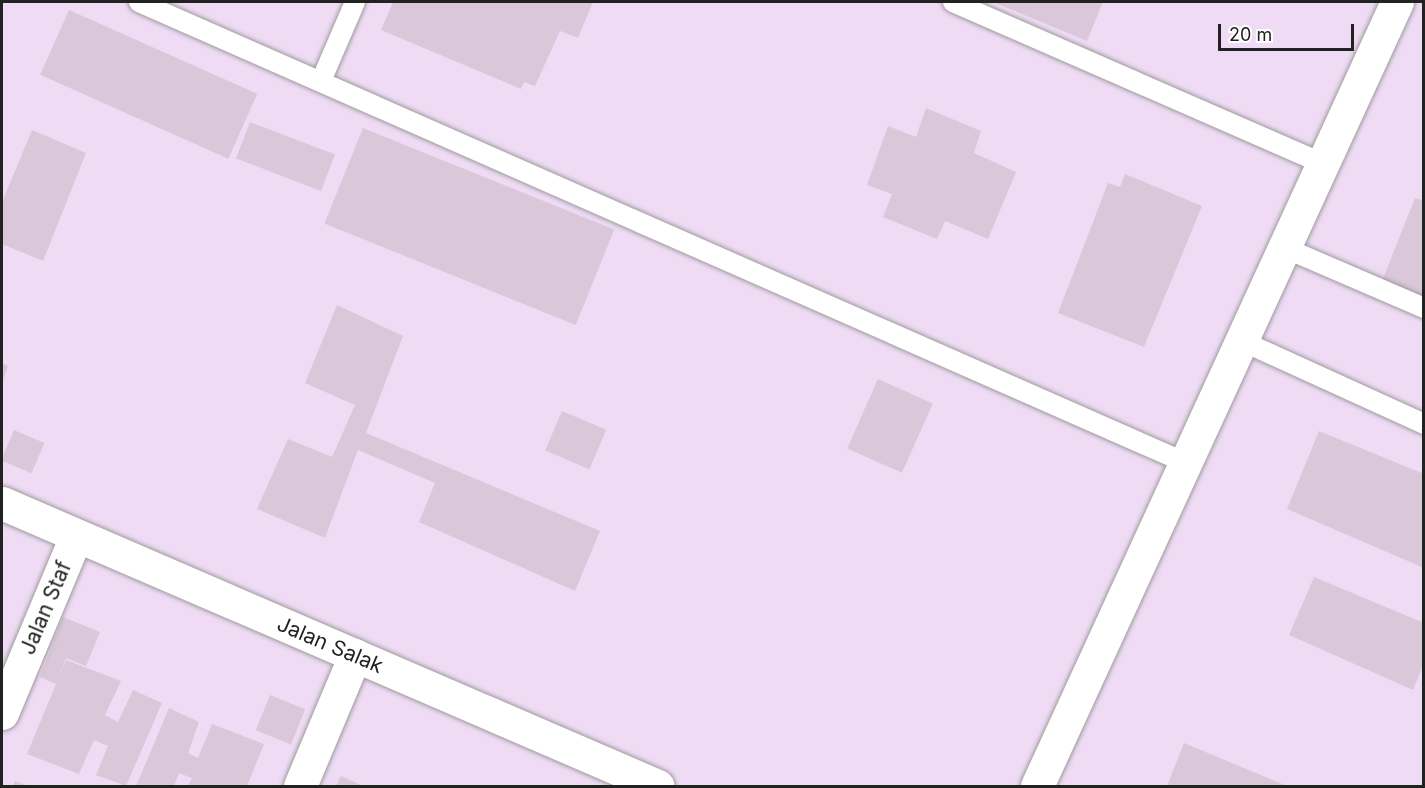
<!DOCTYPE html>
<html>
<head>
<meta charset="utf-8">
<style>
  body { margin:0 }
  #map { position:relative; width:1425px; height:788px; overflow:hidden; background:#f2e8f0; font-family:Inter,sans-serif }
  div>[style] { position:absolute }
  .military>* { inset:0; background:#f0dbf5; transform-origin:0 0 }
  .building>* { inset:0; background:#dac7da; transform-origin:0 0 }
  .roads { filter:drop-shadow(0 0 2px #9c9c9c) drop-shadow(0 0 2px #9c9c9c) }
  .service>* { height:20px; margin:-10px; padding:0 10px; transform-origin:10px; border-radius:10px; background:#fff }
  .minor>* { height:33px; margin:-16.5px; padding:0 16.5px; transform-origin:16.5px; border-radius:16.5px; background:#fff }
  span { translate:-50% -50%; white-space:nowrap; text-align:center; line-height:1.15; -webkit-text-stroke:6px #fff; paint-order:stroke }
  .street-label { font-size:21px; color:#222 }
  .frame { position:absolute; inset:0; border:3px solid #222; pointer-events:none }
  .scale { position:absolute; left:1218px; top:24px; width:136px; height:27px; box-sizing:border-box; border:3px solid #222; border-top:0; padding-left:8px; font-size:18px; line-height:21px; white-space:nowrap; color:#222; -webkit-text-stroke:4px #fff; paint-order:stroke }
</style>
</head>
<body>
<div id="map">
  <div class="military">
    <div style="left:2px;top:2px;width:1421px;height:784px"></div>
  </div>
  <div class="building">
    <div style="clip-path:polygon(393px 2px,593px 2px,578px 38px,560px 31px,535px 86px,524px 82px,521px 89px,381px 30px)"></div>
    <div style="clip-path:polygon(993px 2px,1103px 2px,1087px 41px)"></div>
    <div style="left:69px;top:10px;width:206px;height:71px;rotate:24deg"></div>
    <div style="clip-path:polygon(926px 108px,981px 131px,974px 153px,1016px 172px,988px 239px,945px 221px,937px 239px,883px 217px,892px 194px,867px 185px,888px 126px,916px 137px)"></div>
    <div style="left:250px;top:122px;width:91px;height:39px;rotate:21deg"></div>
    <div style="left:363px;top:128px;width:271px;height:103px;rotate:22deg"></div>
    <div style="clip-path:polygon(32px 130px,86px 153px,43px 261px,2px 244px,2px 202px)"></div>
    <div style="clip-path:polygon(1125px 174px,1202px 206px,1144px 347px,1058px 313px,1108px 183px,1120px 187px)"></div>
    <div style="clip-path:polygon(1415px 198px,1424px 201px,1424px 299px,1382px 281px)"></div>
    <div style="clip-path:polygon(337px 305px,403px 336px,366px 433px,600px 531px,575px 591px,419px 522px,435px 483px,358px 450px,325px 538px,257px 509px,288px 439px,332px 457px,355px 405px,305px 383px)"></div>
    <div style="clip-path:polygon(2px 363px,8px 366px,2px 383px)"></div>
    <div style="left:878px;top:379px;width:60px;height:76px;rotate:24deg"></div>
    <div style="left:562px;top:411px;width:48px;height:43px;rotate:23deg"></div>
    <div style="left:14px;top:430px;width:33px;height:33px;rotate:23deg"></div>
    <div style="clip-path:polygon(1319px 431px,1424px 474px,1424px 568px,1287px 509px)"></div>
    <div style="clip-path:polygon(1314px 577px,1424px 623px,1424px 663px,1413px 690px,1289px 635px)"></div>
    <div style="clip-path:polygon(63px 617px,100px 632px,86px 666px,66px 658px,59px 676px,66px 660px,121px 681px,105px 715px,118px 722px,133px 690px,162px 703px,126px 786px,96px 775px,108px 746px,94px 740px,79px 774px,27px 754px,56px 684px,40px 677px)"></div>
    <div style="left:270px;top:695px;width:38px;height:38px;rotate:22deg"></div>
    <div style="clip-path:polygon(169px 708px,199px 722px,188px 753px,198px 758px,212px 724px,264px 744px,247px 786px,188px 786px,192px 778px,179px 773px,174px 786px,136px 786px)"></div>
    <div style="clip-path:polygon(1184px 743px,1287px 786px,1167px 786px)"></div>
    <div style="clip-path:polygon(341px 776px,363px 786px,336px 786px)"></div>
    <div style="clip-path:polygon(15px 781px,28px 786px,13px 786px)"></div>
  </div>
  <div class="roads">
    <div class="service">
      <div style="left:139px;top:2px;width:1144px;rotate:23.76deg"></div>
      <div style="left:953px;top:2px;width:404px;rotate:23.6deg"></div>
      <div style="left:321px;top:81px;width:86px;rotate:-66.7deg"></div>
      <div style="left:1285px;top:248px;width:151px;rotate:23.3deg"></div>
      <div style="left:1242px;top:341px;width:200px;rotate:24.5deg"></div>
    </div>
    <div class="minor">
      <div style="left:2px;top:503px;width:714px;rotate:23.34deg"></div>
      <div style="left:2px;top:713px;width:192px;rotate:-67.3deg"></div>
      <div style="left:300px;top:786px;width:142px;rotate:-67.2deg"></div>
      <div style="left:1037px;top:786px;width:863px;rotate:-65.34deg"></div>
    </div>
  </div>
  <div class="street-label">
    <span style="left:46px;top:608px;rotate:-67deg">Jalan Staf</span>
    <span style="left:330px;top:645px;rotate:23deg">Jalan Salak</span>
  </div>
  <div class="frame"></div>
  <div class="scale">20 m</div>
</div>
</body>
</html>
